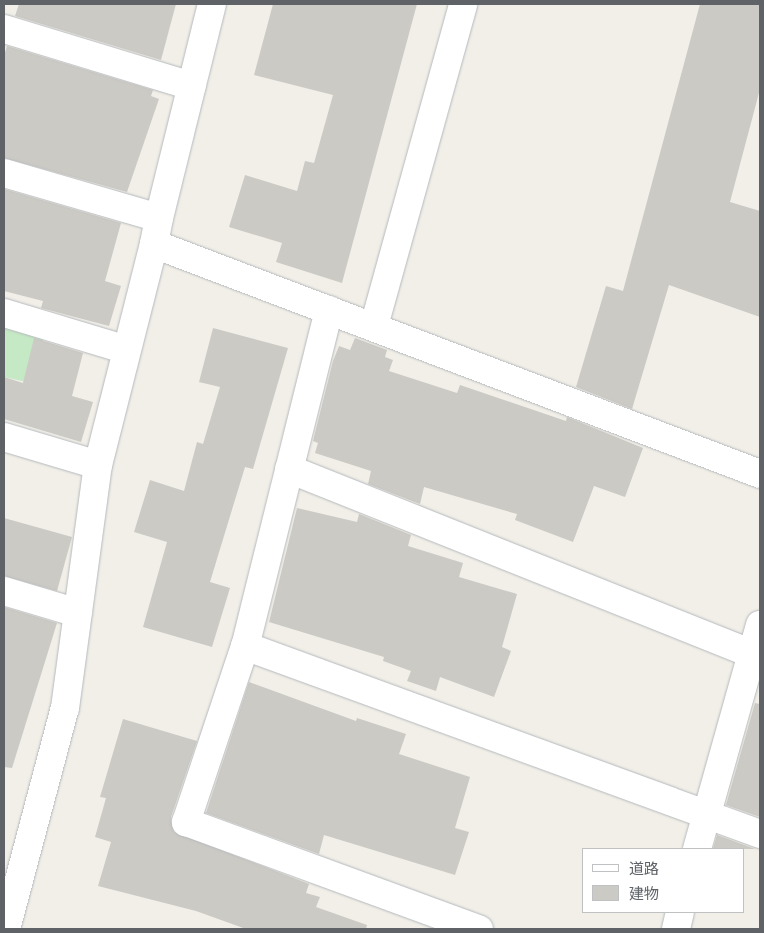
<!DOCTYPE html>
<html>
<head>
<meta charset="utf-8">
<style>
  body { margin:0 }
  #map { position:relative; width:764px; height:933px; overflow:hidden; background:#f1efe8; font-family:Arial,"Noto Sans JP",sans-serif }
  div>[style] { position:absolute }
  .green>* { inset:0; background:#c5e8c5 }
  .building>* { inset:0; background:#cccac5 }
  .roads { filter:drop-shadow(0 0 1px #b5b8bc) drop-shadow(0 0 1px #b5b8bc) }
  .minor>* { height:28px; margin:-14px; padding:0 14px; transform-origin:14px; border-radius:14px; background:#fff }
  span { translate:-50% -50%; white-space:nowrap; text-align:center; line-height:1.15; -webkit-text-stroke:4.5px #fff; paint-order:stroke }
  .frame { position:absolute; inset:0; border:5px solid #5f6368; pointer-events:none }
  .legend { position:absolute; left:582px; top:848px; width:162px; height:65px; box-sizing:border-box; background:#fff; border:1px solid #bfc1c3; margin:0; padding:6px 9px; list-style:none; font-size:15px; color:#5f6368 }
  .legend li { display:flex; align-items:center; gap:10px; height:25px }
  .legend b { width:25px; border:1px solid #bfc1c3 }
</style>
</head>
<body>
<div id="map">
  <div class="green">
    <div style="clip-path:polygon(4px 322px,45px 334px,31px 383px,4px 377px)"></div>
  </div>
  <div class="building">
    <div style="clip-path:polygon(19px 4px,176px 4px,161px 60px,15px 16px)"></div>
    <div style="clip-path:polygon(273px 4px,417px 4px,342px 283px,276px 262px,282px 243px,229px 227px,245px 175px,297px 191px,305px 161px,314px 163px,333px 95px,254px 75px)"></div>
    <div style="clip-path:polygon(700px 4px,760px 4px,760px 89px,730px 202px,760px 211px,760px 317px,669px 285px,632px 409px,576px 387px,606px 286px,623px 291px)"></div>
    <div style="clip-path:polygon(7px 46px,153px 90px,151px 96px,159px 99px,127px 192px,4px 158px,4px 56px)"></div>
    <div style="clip-path:polygon(4px 189px,121px 223px,105px 281px,121px 286px,109px 326px,41px 308px,43px 301px,4px 291px)"></div>
    <div style="clip-path:polygon(213px 328px,288px 348px,253px 469px,245px 467px,210px 582px,230px 588px,212px 647px,143px 627px,167px 542px,134px 532px,150px 480px,184px 491px,197px 442px,203px 444px,220px 387px,199px 382px)"></div>
    <div style="clip-path:polygon(34px 338px,83px 353px,72px 396px,93px 402px,81px 442px,4px 419px,4px 377px,23px 383px)"></div>
    <div style="clip-path:polygon(355px 338px,387px 350px,385px 357px,393px 360px,389px 371px,457px 393px,460px 385px,566px 421px,567px 417px,643px 448px,625px 497px,594px 486px,573px 542px,515px 520px,517px 514px,424px 487px,420px 504px,368px 484px,371px 471px,315px 453px,318px 443px,313px 441px,333px 361px,339px 346px,350px 350px)"></div>
    <div style="clip-path:polygon(297px 508px,357px 522px,359px 514px,411px 535px,408px 546px,463px 563px,459px 577px,517px 594px,502px 647px,511px 651px,494px 697px,440px 677px,436px 691px,407px 681px,411px 671px,383px 661px,384px 657px,269px 622px)"></div>
    <div style="clip-path:polygon(4px 518px,72px 537px,57px 591px,4px 576px)"></div>
    <div style="clip-path:polygon(4px 607px,57px 623px,12px 768px,4px 767px)"></div>
    <div style="clip-path:polygon(249px 682px,356px 721px,357px 718px,406px 734px,399px 754px,470px 777px,455px 828px,469px 832px,455px 875px,324px 835px,319px 854px,206px 813px)"></div>
    <div style="clip-path:polygon(755px 703px,760px 704px,760px 817px,726px 805px)"></div>
    <div style="clip-path:polygon(123px 719px,197px 741px,171px 817px,174px 832px,309px 884px,306px 893px,320px 897px,316px 907px,367px 925px,366px 929px,246px 929px,196px 911px,98px 886px,111px 842px,95px 837px,106px 798px,100px 797px)"></div>
    <div style="clip-path:polygon(717px 835px,755px 849px,760px 849px,713px 849px)"></div>
  </div>
  <div class="roads">
    <div class="minor">
      <div style="left:4px;top:29px;width:196px;rotate:16.9deg"></div>
      <div style="left:4px;top:173px;width:161px;rotate:16.2deg"></div>
      <div style="left:159px;top:218px;width:26px;rotate:101deg"></div>
      <div style="left:154px;top:244px;width:648px;rotate:20.78deg"></div>
      <div style="left:159px;top:218px;width:220px;rotate:-76.1deg"></div>
      <div style="left:329px;top:310px;width:346px;rotate:104deg"></div>
      <div style="left:245px;top:646px;width:548px;rotate:20.05deg"></div>
      <div style="left:4px;top:313px;width:128px;rotate:16.7deg"></div>
      <div style="left:374px;top:326px;width:334px;rotate:-74.5deg"></div>
      <div style="left:4px;top:437px;width:98px;rotate:16.6deg"></div>
      <div style="left:289px;top:469px;width:507px;rotate:21.76deg"></div>
      <div style="left:4px;top:591px;width:77px;rotate:16.6deg"></div>
      <div style="left:245px;top:646px;width:186px;rotate:108.5deg"></div>
      <div style="left:186px;top:822px;width:312px;rotate:20.1deg"></div>
      <div style="left:697px;top:849px;width:233px;rotate:-74.3deg"></div>
      <div style="left:6px;top:929px;width:229px;rotate:-75.1deg"></div>
      <div style="left:65px;top:708px;width:245px;rotate:-82.3deg"></div>
      <div style="left:98px;top:465px;width:228px;rotate:-75.8deg"></div>
      <div style="left:676px;top:929px;width:17px;rotate:-77deg"></div>
    </div>
  </div>
  <div class="frame"></div>
  <ul class="legend">
  <li><b style="height:6px;background:#fff"></b>道路</li>
  <li><b style="height:14px;background:#cccac5"></b>建物</li>
  </ul>
</div>
</body>
</html>
